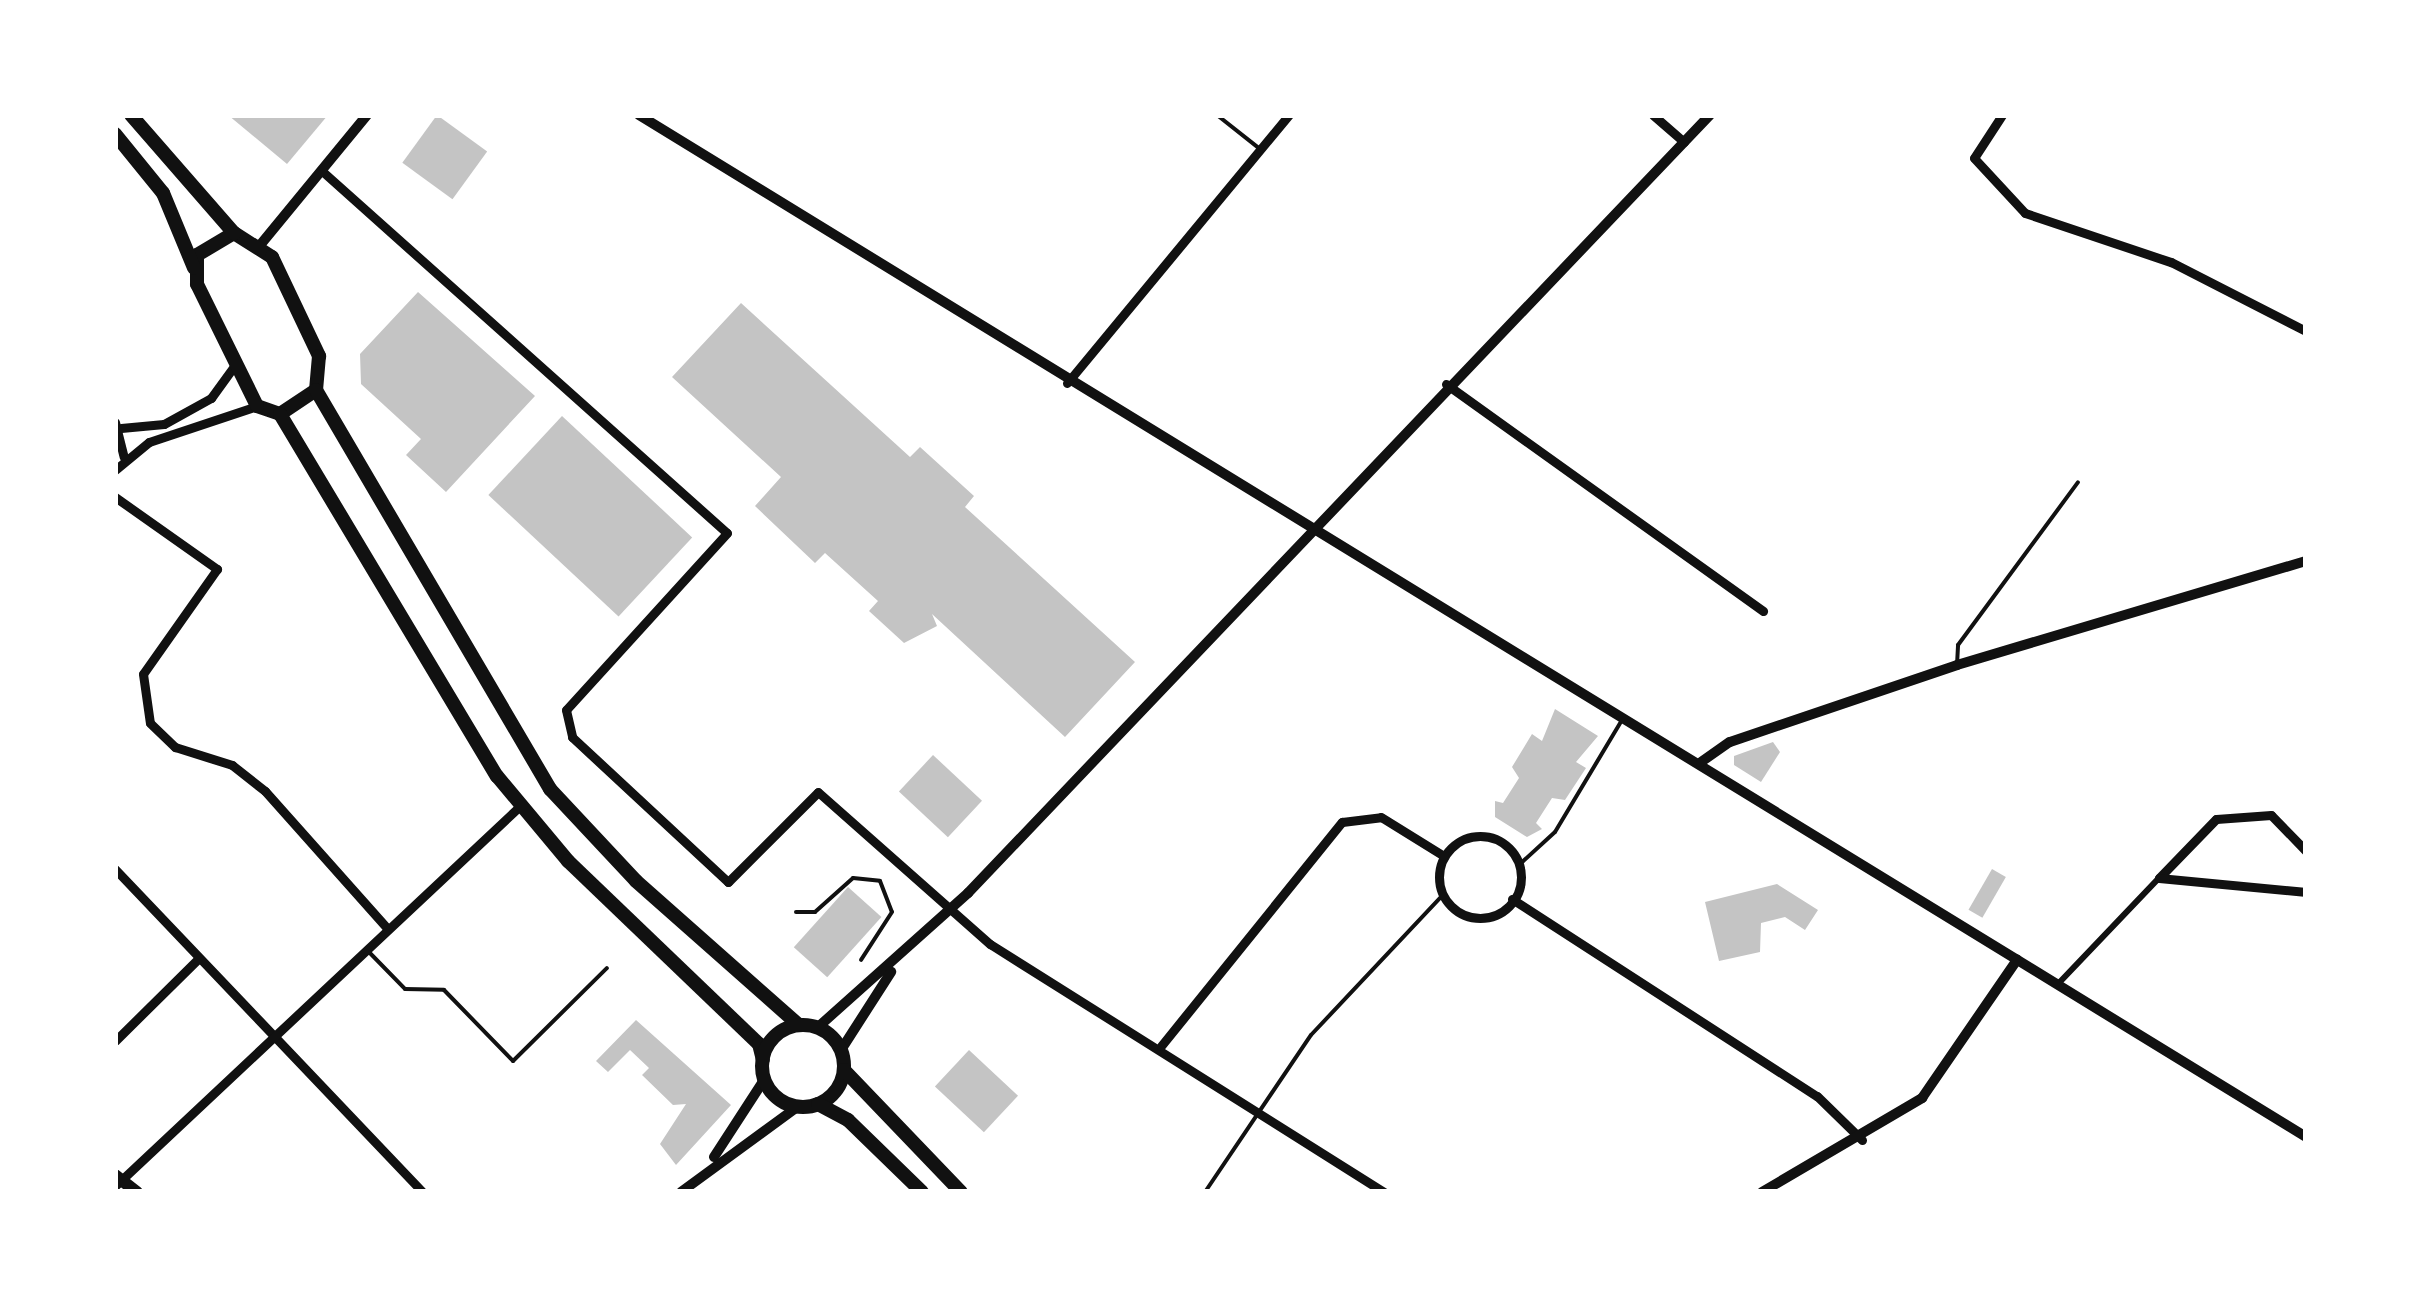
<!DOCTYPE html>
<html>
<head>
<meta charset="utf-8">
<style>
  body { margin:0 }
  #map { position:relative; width:2421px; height:1307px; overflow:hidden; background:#fff; font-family:"PT Sans",sans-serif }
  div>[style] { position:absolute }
  .building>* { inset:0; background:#c4c4c4; transform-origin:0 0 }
  .service>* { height:4px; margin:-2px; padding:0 2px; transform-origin:2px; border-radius:2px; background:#111 }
  .pedestrian>* { height:6px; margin:-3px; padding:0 3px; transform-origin:3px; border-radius:3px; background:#111 }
  .minor>* { height:9px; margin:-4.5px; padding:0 4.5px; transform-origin:4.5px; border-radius:4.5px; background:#111 }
  .minor>.ring { margin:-4.5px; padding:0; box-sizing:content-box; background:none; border:9px solid #111; border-radius:50% }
  .tertiary>* { height:10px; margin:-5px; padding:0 5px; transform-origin:5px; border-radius:5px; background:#111 }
  .secondary>* { height:12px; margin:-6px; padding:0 6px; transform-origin:6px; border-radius:6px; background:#111 }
  .primary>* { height:14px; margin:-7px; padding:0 7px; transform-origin:7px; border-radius:7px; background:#111 }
  .primary>.ring { margin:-7px; padding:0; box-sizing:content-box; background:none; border:14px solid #111; border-radius:50% }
  .trunk>* { height:14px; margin:-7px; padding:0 7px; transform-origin:7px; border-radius:7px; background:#111 }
  span { translate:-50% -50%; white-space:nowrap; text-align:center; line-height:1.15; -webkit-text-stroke:8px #fff; paint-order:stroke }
  .frame { position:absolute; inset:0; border:118px solid #fff; pointer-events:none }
</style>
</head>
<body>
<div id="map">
  <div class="building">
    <div style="clip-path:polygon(228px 115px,328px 115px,287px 164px)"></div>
    <div style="left:437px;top:115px;width:62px;height:59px;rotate:36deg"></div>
    <div style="clip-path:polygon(418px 292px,535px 396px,446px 492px,406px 455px,421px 439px,361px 384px,360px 354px)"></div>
    <div style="clip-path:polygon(741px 303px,910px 457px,920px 447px,974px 496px,965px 507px,1135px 662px,1065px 737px,932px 614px,937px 626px,904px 643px,869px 611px,878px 601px,825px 553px,815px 563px,755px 506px,781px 477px,672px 377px)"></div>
    <div style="left:562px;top:416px;width:178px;height:108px;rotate:43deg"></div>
    <div style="clip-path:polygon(1555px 709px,1598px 736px,1576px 762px,1586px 768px,1565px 800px,1552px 798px,1536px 823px,1542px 829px,1527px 837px,1495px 817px,1495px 801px,1503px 803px,1519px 778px,1512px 767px,1532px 734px,1542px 741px)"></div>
    <div style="clip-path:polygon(1773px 742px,1780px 752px,1761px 782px,1734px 765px,1734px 756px)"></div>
    <div style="left:933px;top:755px;width:67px;height:50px;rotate:43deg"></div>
    <div style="left:1992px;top:869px;width:16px;height:47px;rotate:30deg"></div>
    <div style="clip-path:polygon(1777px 884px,1818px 910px,1805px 930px,1785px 917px,1761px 923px,1760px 952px,1719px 961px,1705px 902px)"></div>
    <div style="left:848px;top:887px;width:45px;height:81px;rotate:42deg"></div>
    <div style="clip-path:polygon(636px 1020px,731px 1105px,676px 1165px,660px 1144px,686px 1104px,673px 1105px,642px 1075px,649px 1068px,630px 1050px,608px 1072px,596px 1061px)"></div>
    <div style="left:969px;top:1050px;width:67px;height:50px;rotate:43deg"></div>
  </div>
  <div class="service">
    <div style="left:1217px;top:115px;width:55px;rotate:38.3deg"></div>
    <div style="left:1957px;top:665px;width:20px;rotate:-87deg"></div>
    <div style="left:1958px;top:645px;width:202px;rotate:-53.6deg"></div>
    <div style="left:1520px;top:864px;width:47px;rotate:-42.4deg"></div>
    <div style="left:1555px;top:832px;width:131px;rotate:-59.1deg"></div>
    <div style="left:796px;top:912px;width:19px"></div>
    <div style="left:815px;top:912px;width:51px;rotate:-41.8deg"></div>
    <div style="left:853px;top:878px;width:27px;rotate:6deg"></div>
    <div style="left:880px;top:881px;width:33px;rotate:69deg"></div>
    <div style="left:892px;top:912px;width:57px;rotate:122.9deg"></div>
    <div style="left:367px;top:950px;width:54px;rotate:45.7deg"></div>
    <div style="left:405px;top:989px;width:39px;rotate:1deg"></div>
    <div style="left:444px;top:990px;width:99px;rotate:45.8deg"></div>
    <div style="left:513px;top:1061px;width:132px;rotate:-44.7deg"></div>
    <div style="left:1205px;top:1192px;width:189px;rotate:-56deg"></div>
    <div style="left:1311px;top:1035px;width:191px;rotate:-46.7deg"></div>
  </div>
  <div class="pedestrian">
    <div style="left:2057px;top:985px;width:148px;rotate:-46.4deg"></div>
  </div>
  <div class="minor">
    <div style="left:1653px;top:115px;width:41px;rotate:41.1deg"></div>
    <div style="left:2002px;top:115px;width:51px;rotate:123.1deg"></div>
    <div style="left:1974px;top:158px;width:75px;rotate:47.2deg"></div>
    <div style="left:2025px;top:213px;width:154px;rotate:18.6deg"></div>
    <div style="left:2171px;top:262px;width:152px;rotate:27.1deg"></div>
    <div style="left:322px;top:171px;width:543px;rotate:41.79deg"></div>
    <div style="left:727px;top:533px;width:239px;rotate:132.3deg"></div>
    <div style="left:566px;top:710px;width:28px;rotate:77deg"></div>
    <div style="left:572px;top:737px;width:213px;rotate:42.9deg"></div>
    <div style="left:728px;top:882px;width:127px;rotate:-45deg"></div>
    <div style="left:818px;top:792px;width:230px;rotate:41.5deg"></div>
    <div style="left:990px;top:944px;width:466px;rotate:32.2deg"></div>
    <div style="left:1067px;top:383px;width:348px;rotate:-50.4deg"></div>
    <div style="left:1446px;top:384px;width:390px;rotate:35.6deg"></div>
    <div style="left:115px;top:422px;width:36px;rotate:76deg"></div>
    <div style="left:121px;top:428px;width:43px;rotate:-5.3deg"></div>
    <div style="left:164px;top:424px;width:54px;rotate:-29deg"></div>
    <div style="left:211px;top:398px;width:39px;rotate:-54deg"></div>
    <div style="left:115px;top:470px;width:44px;rotate:-39.5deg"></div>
    <div style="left:149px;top:442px;width:114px;rotate:-18.4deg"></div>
    <div style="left:115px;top:497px;width:125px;rotate:35.2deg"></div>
    <div style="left:217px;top:569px;width:128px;rotate:125.2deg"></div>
    <div style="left:143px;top:674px;width:49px;rotate:81.9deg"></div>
    <div style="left:150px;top:723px;width:35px;rotate:44deg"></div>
    <div style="left:175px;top:747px;width:60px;rotate:17.5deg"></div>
    <div style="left:232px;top:765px;width:42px;rotate:38.2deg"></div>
    <div style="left:265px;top:791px;width:183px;rotate:48.3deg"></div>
    <div class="ring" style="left:1439px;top:836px;width:73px;height:73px"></div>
    <div style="left:2306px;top:851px;width:50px;rotate:-134.2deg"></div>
    <div style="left:2271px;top:815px;width:55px;rotate:175.8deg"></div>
    <div style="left:2216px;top:819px;width:82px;rotate:134deg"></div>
    <div style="left:2159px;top:878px;width:148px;rotate:5.4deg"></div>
    <div style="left:115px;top:869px;width:446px;rotate:46.4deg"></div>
    <div style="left:1512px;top:899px;width:363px;rotate:32.9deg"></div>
    <div style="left:1817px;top:1096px;width:63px;rotate:44.4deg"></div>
    <div style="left:115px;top:1041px;width:117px;rotate:-44.7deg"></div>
    <div style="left:1161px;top:1046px;width:288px;rotate:-51.1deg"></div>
    <div style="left:1342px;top:822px;width:39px;rotate:-7deg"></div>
    <div style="left:1381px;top:817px;width:74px;rotate:31.8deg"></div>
    <div style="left:115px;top:1186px;width:555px;rotate:-43.18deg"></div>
  </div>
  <div class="tertiary">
    <div style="left:639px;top:115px;width:1955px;rotate:31.51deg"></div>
    <div style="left:261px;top:244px;width:167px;rotate:-50.6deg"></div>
    <div style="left:1701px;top:762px;width:35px;rotate:-35deg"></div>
    <div style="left:1730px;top:742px;width:240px;rotate:-18.7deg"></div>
    <div style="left:1957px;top:665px;width:364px;rotate:-16.6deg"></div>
    <div style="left:817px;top:1028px;width:203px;rotate:-41.8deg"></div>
    <div style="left:968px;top:893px;width:1075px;rotate:-46.36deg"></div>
    <div style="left:841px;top:1050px;width:93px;rotate:-57.3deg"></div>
    <div style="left:714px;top:1157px;width:92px;rotate:-57deg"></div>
    <div style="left:681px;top:1192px;width:144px;rotate:-36.2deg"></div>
    <div style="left:1762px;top:1192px;width:186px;rotate:-30.4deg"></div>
    <div style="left:1922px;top:1098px;width:168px;rotate:-55.5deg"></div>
  </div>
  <div class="secondary">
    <div style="left:115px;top:1175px;width:28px;rotate:38deg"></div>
  </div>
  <div class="primary">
    <div style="left:234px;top:233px;width:45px;rotate:32.3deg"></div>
    <div style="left:272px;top:257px;width:110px;rotate:64.6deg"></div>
    <div style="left:319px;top:356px;width:34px;rotate:95deg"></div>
    <div style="left:316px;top:390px;width:43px;rotate:146.3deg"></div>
    <div style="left:280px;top:414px;width:24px;rotate:-161deg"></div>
    <div style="left:257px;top:406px;width:136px;rotate:-116.2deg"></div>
    <div style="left:197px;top:284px;width:29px;rotate:-90deg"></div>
    <div style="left:197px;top:255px;width:43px;rotate:-30.7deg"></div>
    <div style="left:316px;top:390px;width:463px;rotate:59.6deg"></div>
    <div style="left:550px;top:789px;width:126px;rotate:46.9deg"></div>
    <div style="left:636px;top:881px;width:217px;rotate:41.5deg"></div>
    <div style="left:280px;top:414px;width:422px;rotate:59.1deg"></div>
    <div style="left:497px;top:776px;width:111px;rotate:50.1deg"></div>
    <div style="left:568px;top:861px;width:265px;rotate:43.8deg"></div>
    <div style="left:759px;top:1044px;width:16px;rotate:76deg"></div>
    <div class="ring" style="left:762px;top:1025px;width:68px;height:68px"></div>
    <div style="left:844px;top:1070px;width:169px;rotate:46.2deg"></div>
    <div style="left:818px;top:1104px;width:34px;rotate:28deg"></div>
    <div style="left:848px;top:1120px;width:103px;rotate:44.2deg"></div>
  </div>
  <div class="trunk">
    <div style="left:131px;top:115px;width:157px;rotate:48.9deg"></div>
    <div style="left:115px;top:134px;width:76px;rotate:50.9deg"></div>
    <div style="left:163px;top:193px;width:81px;rotate:67.5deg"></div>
  </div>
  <div class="frame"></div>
</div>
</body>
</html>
